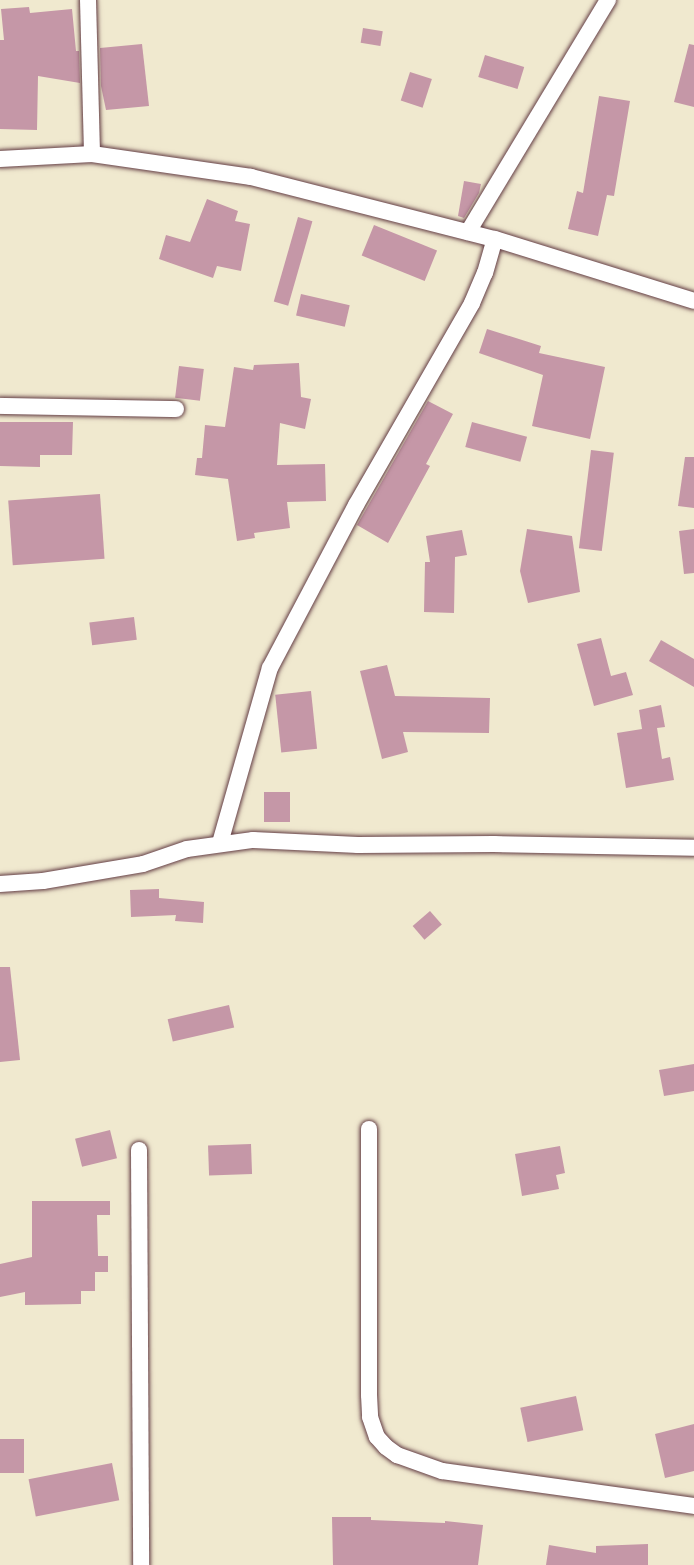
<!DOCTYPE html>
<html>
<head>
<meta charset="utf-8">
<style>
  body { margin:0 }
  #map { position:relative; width:694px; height:1565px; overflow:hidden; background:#f0e9cf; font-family:"Old Standard TT",serif }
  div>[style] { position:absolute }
  .building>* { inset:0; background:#c597a7; transform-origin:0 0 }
  .roads { filter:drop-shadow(0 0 2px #633d44) drop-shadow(0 0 2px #633d44) }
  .street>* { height:16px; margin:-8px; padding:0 8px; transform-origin:8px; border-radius:8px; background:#fff }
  span { translate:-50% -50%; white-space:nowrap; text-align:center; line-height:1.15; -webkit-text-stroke:5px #fbf7ec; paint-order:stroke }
</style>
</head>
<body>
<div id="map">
  <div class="building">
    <div style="clip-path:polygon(29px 7px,30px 13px,72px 9px,76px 51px,79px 51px,80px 83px,38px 76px,37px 130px,0 129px,0 40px,4px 40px,1px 9px)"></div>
    <div style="left:363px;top:28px;width:20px;height:15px;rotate:9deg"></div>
    <div style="clip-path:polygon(142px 44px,149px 106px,106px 110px,101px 86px,100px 48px)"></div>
    <div style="clip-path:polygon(689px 44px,694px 45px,694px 107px,674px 102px)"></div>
    <div style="left:485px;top:55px;width:41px;height:23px;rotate:17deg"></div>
    <div style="left:410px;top:72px;width:23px;height:30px;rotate:18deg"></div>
    <div style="clip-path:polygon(599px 96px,630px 101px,614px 196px,607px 195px,598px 236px,568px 229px,577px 191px,583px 193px)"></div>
    <div style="clip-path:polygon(464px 181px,481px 184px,479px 193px,464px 218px,458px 216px)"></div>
    <div style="clip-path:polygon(207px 199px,238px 211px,235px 221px,250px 224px,241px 271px,217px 266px,213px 278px,159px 259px,166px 235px,190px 242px)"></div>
    <div style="left:298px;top:217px;width:15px;height:88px;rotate:16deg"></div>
    <div style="left:374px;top:225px;width:68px;height:33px;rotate:22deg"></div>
    <div style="left:301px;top:294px;width:50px;height:22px;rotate:13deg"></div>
    <div style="clip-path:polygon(487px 329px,541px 346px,539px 353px,605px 367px,590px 439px,532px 426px,543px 375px,479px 353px)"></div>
    <div style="clip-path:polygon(299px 363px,301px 397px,311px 399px,305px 429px,280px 423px,277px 465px,325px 464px,326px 501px,287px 502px,290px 528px,254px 533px,255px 538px,237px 541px,228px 479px,195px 475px,197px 458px,202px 458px,205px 425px,225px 427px,234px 367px,253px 370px,254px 365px)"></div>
    <div style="left:179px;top:366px;width:25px;height:32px;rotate:7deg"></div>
    <div style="clip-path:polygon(428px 401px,453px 414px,426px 464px,430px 466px,388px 543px,357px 525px)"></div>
    <div style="clip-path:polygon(0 422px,73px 422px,72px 455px,40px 455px,40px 467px,0 466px)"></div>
    <div style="left:472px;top:422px;width:57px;height:26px;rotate:15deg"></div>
    <div style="left:591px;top:450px;width:23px;height:99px;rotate:7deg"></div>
    <div style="clip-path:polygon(685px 457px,694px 457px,694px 508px,678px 506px)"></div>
    <div style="left:100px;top:494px;width:65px;height:92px;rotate:86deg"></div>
    <div style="clip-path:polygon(527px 529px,572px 536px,580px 592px,528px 603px,520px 571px)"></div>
    <div style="clip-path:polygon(694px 529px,694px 573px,684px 574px,679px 531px)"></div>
    <div style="clip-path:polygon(462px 530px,467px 555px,455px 557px,454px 613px,424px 612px,425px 562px,430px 562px,426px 536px)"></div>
    <div style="left:134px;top:617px;width:23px;height:45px;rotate:83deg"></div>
    <div style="clip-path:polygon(601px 638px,611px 676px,626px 672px,633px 695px,594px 706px,577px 644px)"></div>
    <div style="clip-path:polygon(661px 640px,694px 659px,694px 687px,649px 661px)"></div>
    <div style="clip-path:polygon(387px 665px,395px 696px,490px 698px,489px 733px,403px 732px,408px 752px,382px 759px,360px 671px)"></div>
    <div style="left:311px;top:691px;width:58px;height:36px;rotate:84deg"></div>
    <div style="clip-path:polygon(661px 705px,665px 727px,657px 728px,662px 759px,670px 757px,674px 780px,626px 788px,617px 733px,642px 729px,639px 710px)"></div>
    <div style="left:264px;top:792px;width:26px;height:30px"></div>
    <div style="clip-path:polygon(159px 889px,159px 898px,204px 902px,203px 923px,175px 921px,176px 915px,131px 917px,130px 890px)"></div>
    <div style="left:430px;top:911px;width:18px;height:23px;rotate:49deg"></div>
    <div style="clip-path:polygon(0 967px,10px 967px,20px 1060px,0 1062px)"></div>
    <div style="left:229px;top:1005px;width:23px;height:63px;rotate:77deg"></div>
    <div style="clip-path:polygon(694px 1064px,694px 1091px,664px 1096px,659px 1070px)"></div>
    <div style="left:110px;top:1130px;width:29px;height:36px;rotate:76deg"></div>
    <div style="left:251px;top:1144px;width:30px;height:43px;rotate:88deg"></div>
    <div style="clip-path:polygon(560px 1146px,565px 1173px,556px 1175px,559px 1189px,522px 1196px,515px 1154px)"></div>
    <div style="clip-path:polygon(32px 1201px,110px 1201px,110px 1215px,97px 1215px,98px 1256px,108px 1256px,108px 1272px,95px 1272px,95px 1291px,81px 1291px,81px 1304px,25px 1305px,25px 1292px,0 1297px,0 1264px,32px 1257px)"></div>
    <div style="left:576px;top:1396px;width:35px;height:57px;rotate:78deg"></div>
    <div style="clip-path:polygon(694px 1424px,694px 1471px,665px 1478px,655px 1434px)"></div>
    <div style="left:24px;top:1439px;width:34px;height:24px;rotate:90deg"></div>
    <div style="left:112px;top:1463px;width:38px;height:85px;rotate:79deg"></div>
    <div style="clip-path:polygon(332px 1517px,371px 1517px,371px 1520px,445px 1523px,445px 1521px,483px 1525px,478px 1565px,333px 1565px)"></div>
    <div style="clip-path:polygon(648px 1544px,648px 1565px,546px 1565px,549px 1545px,596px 1553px,596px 1546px)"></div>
  </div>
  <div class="roads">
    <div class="street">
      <div style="left:88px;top:0;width:154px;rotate:88.5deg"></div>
      <div style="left:0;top:159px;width:92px;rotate:-3.1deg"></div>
      <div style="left:92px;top:154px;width:161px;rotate:8.2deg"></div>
      <div style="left:251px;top:177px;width:252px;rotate:14.3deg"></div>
      <div style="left:495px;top:239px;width:208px;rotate:17.3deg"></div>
      <div style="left:468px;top:232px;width:271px;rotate:-58.9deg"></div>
      <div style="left:0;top:406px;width:176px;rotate:1deg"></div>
      <div style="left:220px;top:843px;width:182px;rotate:-74.1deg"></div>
      <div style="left:270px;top:668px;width:184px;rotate:-62.2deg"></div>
      <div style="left:356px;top:505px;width:233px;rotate:-60.1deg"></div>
      <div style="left:472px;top:303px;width:33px;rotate:-67deg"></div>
      <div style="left:485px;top:273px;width:35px;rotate:-74deg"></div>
      <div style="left:0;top:884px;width:43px;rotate:-4deg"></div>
      <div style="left:43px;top:881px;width:101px;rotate:-9.6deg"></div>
      <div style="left:143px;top:864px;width:46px;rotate:-18.8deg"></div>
      <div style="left:187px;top:849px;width:67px;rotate:-7.8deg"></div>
      <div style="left:253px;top:840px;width:105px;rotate:2.7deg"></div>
      <div style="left:358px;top:845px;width:136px;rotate:-0.4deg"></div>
      <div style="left:494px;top:844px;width:200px;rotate:1.1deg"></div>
      <div style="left:369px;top:1129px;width:266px;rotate:90deg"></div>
      <div style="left:369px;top:1395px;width:22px;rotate:87deg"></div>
      <div style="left:370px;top:1417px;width:21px;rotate:71deg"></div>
      <div style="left:377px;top:1437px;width:13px;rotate:48deg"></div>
      <div style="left:386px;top:1447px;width:14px;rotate:36deg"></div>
      <div style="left:397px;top:1455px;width:48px;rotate:19.6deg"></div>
      <div style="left:442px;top:1471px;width:254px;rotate:7.9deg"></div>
      <div style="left:139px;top:1150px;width:415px;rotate:89.7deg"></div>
    </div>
  </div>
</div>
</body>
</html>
